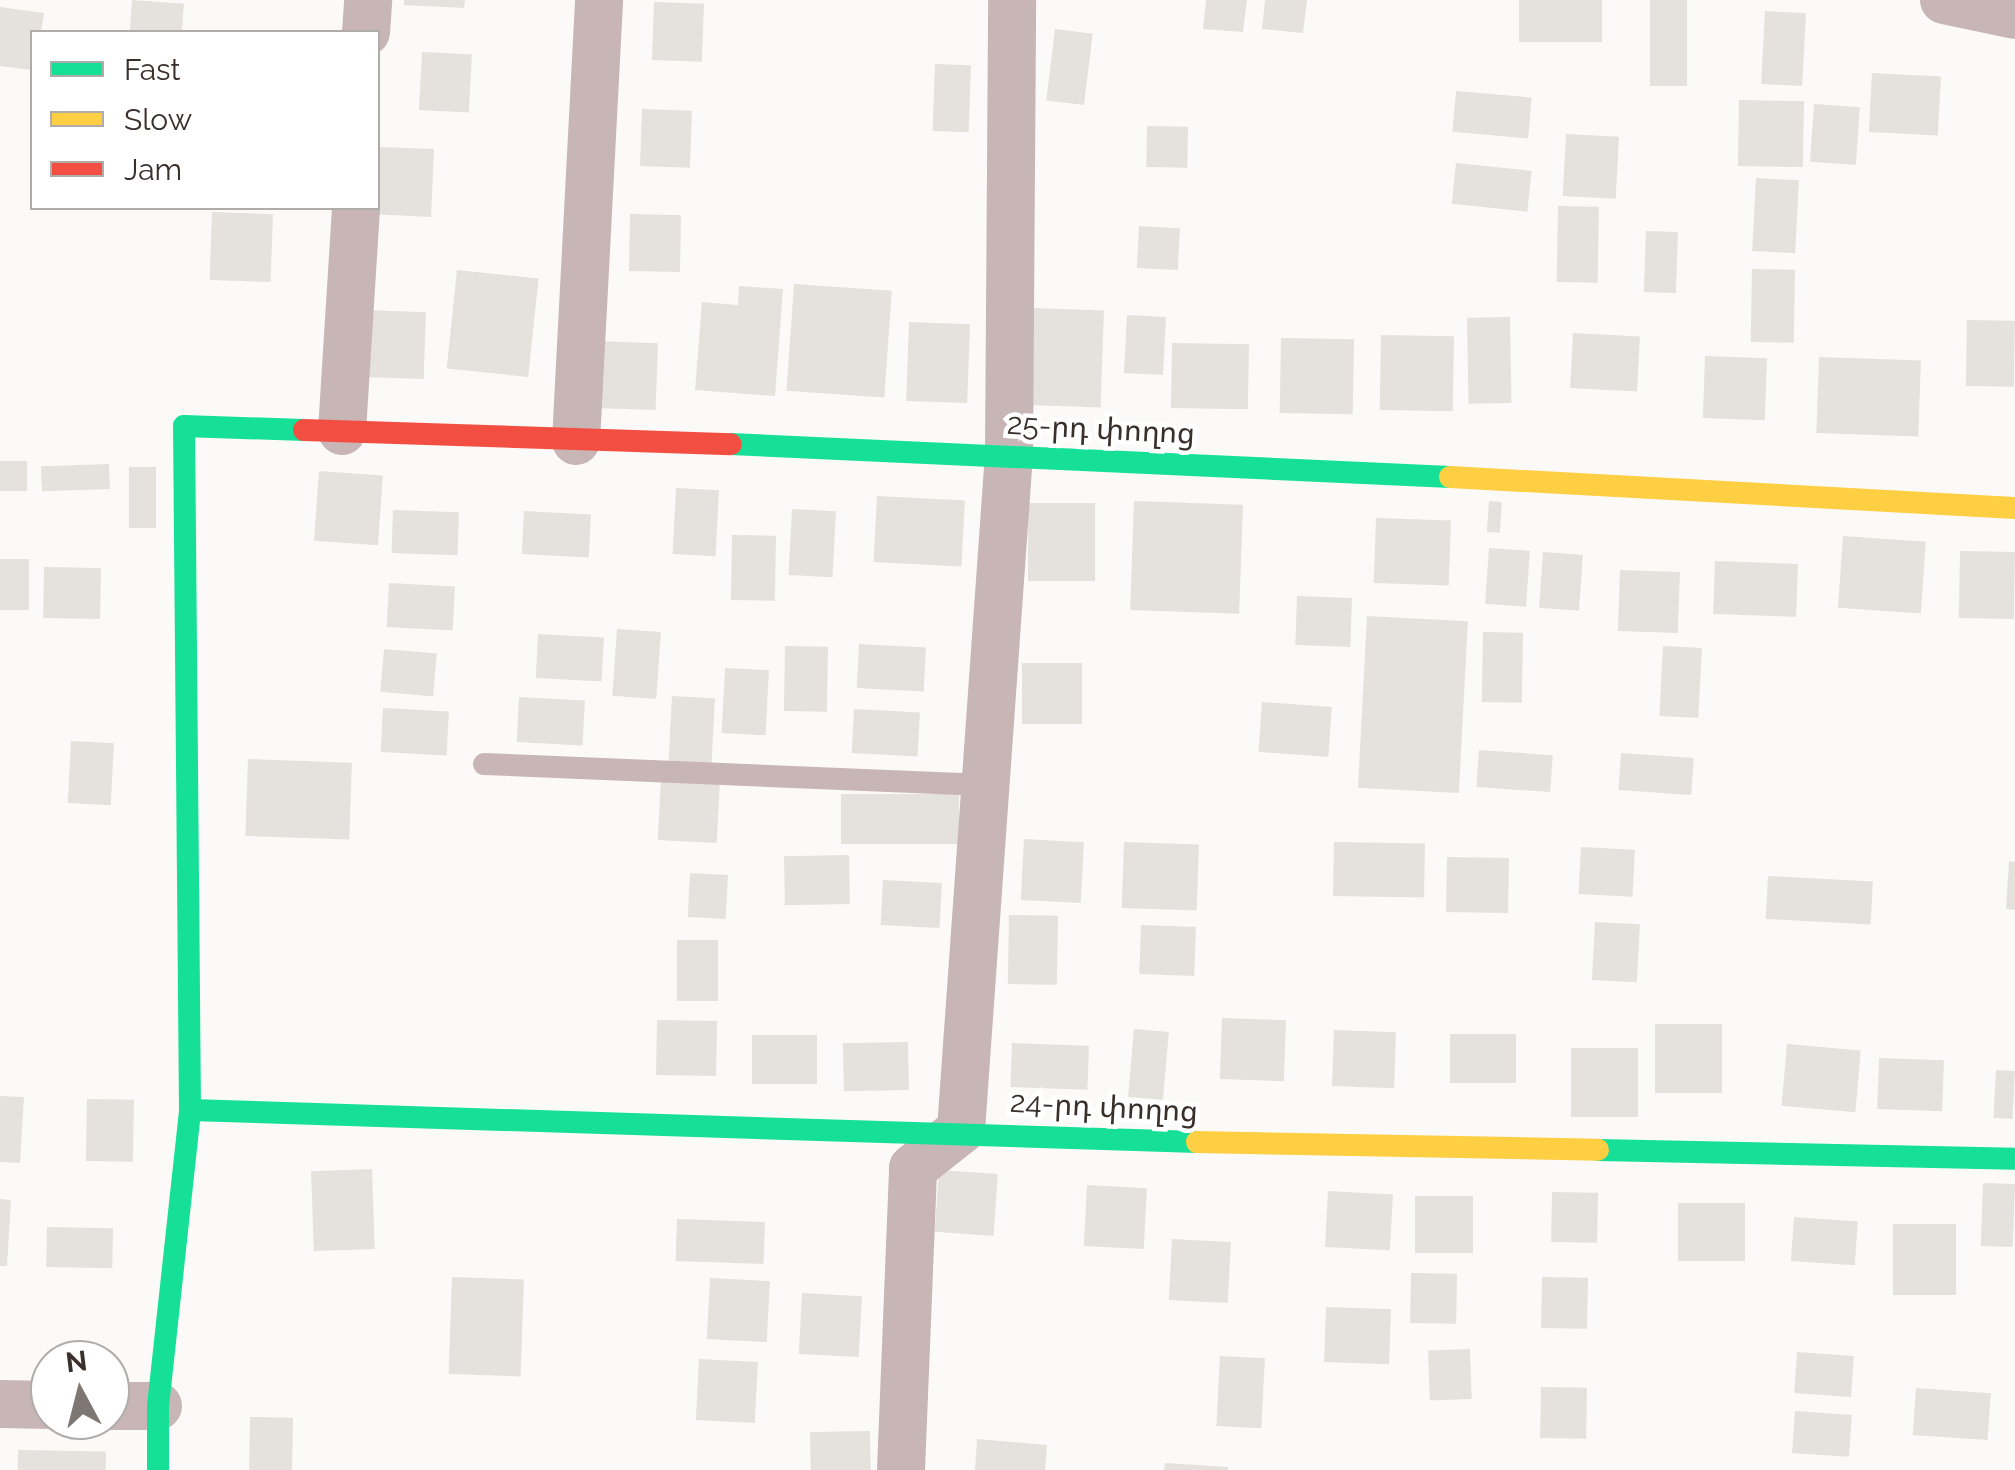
<!DOCTYPE html>
<html>
<head>
<meta charset="utf-8">
<style>
  body { margin:0 }
  #map { position:relative; width:2015px; height:1470px; overflow:hidden; background:#fcfaf8; font-family:Raleway,"Noto Sans Armenian",sans-serif }
  div>[style] { position:absolute }
  .building>* { inset:0; background:#e5e1dc; transform-origin:0 0 }
  .lane>* { height:22px; margin:-11px; padding:0 11px; transform-origin:11px; border-radius:11px; background:#c8b5b6 }
  .street>* { height:48px; margin:-24px; padding:0 24px; transform-origin:24px; border-radius:24px; background:#c8b5b6 }
  .fast>* { height:22px; margin:-11px; padding:0 11px; transform-origin:11px; border-radius:11px; background:#16e098 }
  .slow>* { height:22px; margin:-11px; padding:0 11px; transform-origin:11px; border-radius:11px; background:#ffcf43 }
  .jam>* { height:22px; margin:-11px; padding:0 11px; transform-origin:11px; border-radius:11px; background:#f24e42 }
  span { translate:-50% -50%; white-space:nowrap; text-align:center; line-height:1.15; -webkit-text-stroke:9px #fff; paint-order:stroke }
  .street-label { font-size:30px; color:#392f2b }
  .legend { position:absolute; left:30px; top:30px; width:350px; height:180px; box-sizing:border-box; background:#fff; border:2px solid #b0acaa; margin:0; padding:12px 18px; list-style:none; font-size:30px; color:#392f2b }
  .legend li { display:flex; align-items:center; gap:20px; height:50px }
  .legend b { width:50px; border:2px solid #b0acaa }
  .north { position:absolute; left:30px; top:1340px; width:100px; height:100px; box-sizing:border-box; background:#fff; border:2px solid #b0acaa; border-radius:50%; rotate:353deg; font-size:28px; font-weight:700; line-height:40px; text-align:center; color:#392f2b }
  .north::after { content:''; display:block; margin:auto; width:35px; height:45px; background:#7d7673; clip-path:polygon(50% 0,100% 100%,50% 72%,0 100%) }
</style>
</head>
<body>
<div id="map">
  <div class="building">
    <div style="left:132px;top:0;width:52px;height:32px;rotate:4deg"></div>
    <div style="clip-path:polygon(404px 0,465px 0,464px 8px,404px 5px)"></div>
    <div style="clip-path:polygon(1206px 0,1247px 0,1243px 32px,1203px 29px)"></div>
    <div style="clip-path:polygon(1265px 0,1307px 0,1303px 33px,1262px 29px)"></div>
    <div style="left:1519px;top:0;width:83px;height:42px"></div>
    <div style="left:1650px;top:0;width:37px;height:86px"></div>
    <div style="left:654px;top:2px;width:50px;height:58px;rotate:2deg"></div>
    <div style="clip-path:polygon(0 7px,44px 13px,41px 32px,32px 32px,32px 70px,0 66px)"></div>
    <div style="left:1765px;top:11px;width:41px;height:73px;rotate:3deg"></div>
    <div style="left:1055px;top:29px;width:38px;height:72px;rotate:7deg"></div>
    <div style="left:422px;top:52px;width:50px;height:58px;rotate:3deg"></div>
    <div style="left:935px;top:64px;width:36px;height:67px;rotate:2deg"></div>
    <div style="left:1872px;top:73px;width:69px;height:59px;rotate:3deg"></div>
    <div style="left:1456px;top:91px;width:76px;height:41px;rotate:5deg"></div>
    <div style="left:1739px;top:100px;width:65px;height:66px;rotate:1deg"></div>
    <div style="left:1814px;top:104px;width:46px;height:58px;rotate:4deg"></div>
    <div style="left:642px;top:109px;width:50px;height:57px;rotate:2deg"></div>
    <div style="left:1147px;top:126px;width:41px;height:41px;rotate:1deg"></div>
    <div style="left:1566px;top:134px;width:53px;height:62px;rotate:3deg"></div>
    <div style="clip-path:polygon(378px 147px,434px 149px,431px 217px,371px 214px,378px 208px)"></div>
    <div style="left:1456px;top:163px;width:76px;height:41px;rotate:6deg"></div>
    <div style="left:1756px;top:178px;width:43px;height:73px;rotate:3deg"></div>
    <div style="left:1558px;top:206px;width:41px;height:76px;rotate:1deg"></div>
    <div style="left:212px;top:212px;width:61px;height:68px;rotate:2deg"></div>
    <div style="left:630px;top:214px;width:51px;height:57px;rotate:1deg"></div>
    <div style="left:1139px;top:226px;width:41px;height:42px;rotate:3deg"></div>
    <div style="left:1646px;top:231px;width:32px;height:61px;rotate:2deg"></div>
    <div style="left:1752px;top:269px;width:43px;height:73px;rotate:1deg"></div>
    <div style="left:457px;top:270px;width:82px;height:99px;rotate:6deg"></div>
    <div style="left:794px;top:284px;width:98px;height:107px;rotate:4deg"></div>
    <div style="clip-path:polygon(739px 286px,783px 289px,775px 396px,695px 390px,702px 302px,738px 305px)"></div>
    <div style="left:1032px;top:308px;width:72px;height:97px;rotate:2deg"></div>
    <div style="left:365px;top:310px;width:61px;height:67px;rotate:2deg"></div>
    <div style="left:1127px;top:315px;width:39px;height:58px;rotate:3deg"></div>
    <div style="left:1510px;top:317px;width:86px;height:43px;rotate:89deg"></div>
    <div style="left:1967px;top:320px;width:48px;height:66px;rotate:1deg"></div>
    <div style="left:909px;top:322px;width:61px;height:79px;rotate:2deg"></div>
    <div style="left:1573px;top:333px;width:67px;height:55px;rotate:3deg"></div>
    <div style="left:1381px;top:335px;width:73px;height:75px;rotate:1deg"></div>
    <div style="left:1281px;top:338px;width:73px;height:75px;rotate:1deg"></div>
    <div style="left:597px;top:341px;width:61px;height:67px;rotate:2deg"></div>
    <div style="left:1172px;top:343px;width:77px;height:65px;rotate:1deg"></div>
    <div style="left:1705px;top:356px;width:62px;height:62px;rotate:2deg"></div>
    <div style="left:1819px;top:357px;width:102px;height:76px;rotate:2deg"></div>
    <div style="left:0;top:461px;width:27px;height:30px"></div>
    <div style="left:109px;top:464px;width:25px;height:68px;rotate:88deg"></div>
    <div style="left:156px;top:467px;width:61px;height:27px;rotate:90deg"></div>
    <div style="left:319px;top:471px;width:64px;height:70px;rotate:4deg"></div>
    <div style="left:676px;top:488px;width:43px;height:66px;rotate:3deg"></div>
    <div style="left:877px;top:496px;width:88px;height:66px;rotate:3deg"></div>
    <div style="left:1134px;top:501px;width:109px;height:109px;rotate:2deg"></div>
    <div style="left:1489px;top:501px;width:13px;height:31px;rotate:4deg"></div>
    <div style="left:1028px;top:503px;width:67px;height:78px"></div>
    <div style="left:792px;top:509px;width:44px;height:66px;rotate:3deg"></div>
    <div style="left:393px;top:510px;width:66px;height:43px;rotate:2deg"></div>
    <div style="left:524px;top:511px;width:67px;height:43px;rotate:3deg"></div>
    <div style="left:1376px;top:518px;width:75px;height:65px;rotate:2deg"></div>
    <div style="left:732px;top:535px;width:44px;height:65px;rotate:1deg"></div>
    <div style="left:1843px;top:536px;width:83px;height:72px;rotate:4deg"></div>
    <div style="left:1489px;top:548px;width:41px;height:56px;rotate:4deg"></div>
    <div style="left:1960px;top:551px;width:55px;height:67px;rotate:1deg"></div>
    <div style="left:1543px;top:552px;width:40px;height:56px;rotate:4deg"></div>
    <div style="left:0;top:559px;width:29px;height:51px"></div>
    <div style="left:1715px;top:561px;width:83px;height:53px;rotate:2deg"></div>
    <div style="left:44px;top:567px;width:57px;height:51px;rotate:1deg"></div>
    <div style="left:1620px;top:570px;width:60px;height:61px;rotate:2deg"></div>
    <div style="left:389px;top:583px;width:66px;height:44px;rotate:3deg"></div>
    <div style="left:1297px;top:596px;width:55px;height:49px;rotate:2deg"></div>
    <div style="left:1367px;top:616px;width:101px;height:172px;rotate:3deg"></div>
    <div style="left:617px;top:629px;width:44px;height:67px;rotate:4deg"></div>
    <div style="left:1483px;top:632px;width:40px;height:70px;rotate:1deg"></div>
    <div style="left:538px;top:634px;width:66px;height:44px;rotate:3deg"></div>
    <div style="left:859px;top:644px;width:67px;height:44px;rotate:3deg"></div>
    <div style="left:785px;top:646px;width:43px;height:65px;rotate:1deg"></div>
    <div style="left:1663px;top:646px;width:39px;height:70px;rotate:3deg"></div>
    <div style="left:384px;top:649px;width:53px;height:43px;rotate:5deg"></div>
    <div style="left:1022px;top:663px;width:60px;height:61px"></div>
    <div style="left:725px;top:668px;width:44px;height:65px;rotate:3deg"></div>
    <div style="left:672px;top:696px;width:43px;height:66px;rotate:3deg"></div>
    <div style="left:519px;top:697px;width:66px;height:45px;rotate:3deg"></div>
    <div style="left:1262px;top:702px;width:70px;height:50px;rotate:4deg"></div>
    <div style="left:383px;top:708px;width:66px;height:44px;rotate:3deg"></div>
    <div style="left:854px;top:709px;width:66px;height:44px;rotate:3deg"></div>
    <div style="left:71px;top:741px;width:43px;height:62px;rotate:3deg"></div>
    <div style="left:1479px;top:750px;width:74px;height:37px;rotate:4deg"></div>
    <div style="left:1621px;top:753px;width:73px;height:37px;rotate:4deg"></div>
    <div style="left:248px;top:759px;width:104px;height:77px;rotate:2deg"></div>
    <div style="left:661px;top:779px;width:59px;height:61px;rotate:3deg"></div>
    <div style="left:841px;top:794px;width:118px;height:50px"></div>
    <div style="left:1024px;top:839px;width:60px;height:61px;rotate:3deg"></div>
    <div style="left:1124px;top:842px;width:75px;height:66px;rotate:2deg"></div>
    <div style="left:1334px;top:842px;width:91px;height:54px;rotate:1deg"></div>
    <div style="left:1581px;top:847px;width:54px;height:47px;rotate:3deg"></div>
    <div style="left:849px;top:855px;width:49px;height:65px;rotate:89deg"></div>
    <div style="left:1447px;top:857px;width:62px;height:55px;rotate:1deg"></div>
    <div style="clip-path:polygon(2009px 861px,2015px 862px,2015px 910px,2006px 909px)"></div>
    <div style="left:690px;top:873px;width:38px;height:44px;rotate:3deg"></div>
    <div style="left:1768px;top:876px;width:105px;height:43px;rotate:3deg"></div>
    <div style="left:883px;top:880px;width:59px;height:45px;rotate:3deg"></div>
    <div style="left:1009px;top:915px;width:49px;height:69px;rotate:1deg"></div>
    <div style="left:1595px;top:922px;width:45px;height:58px;rotate:3deg"></div>
    <div style="left:1141px;top:925px;width:55px;height:49px;rotate:2deg"></div>
    <div style="left:677px;top:940px;width:41px;height:61px"></div>
    <div style="left:1222px;top:1018px;width:64px;height:61px;rotate:2deg"></div>
    <div style="left:657px;top:1020px;width:60px;height:55px;rotate:1deg"></div>
    <div style="left:1655px;top:1024px;width:67px;height:69px"></div>
    <div style="left:1134px;top:1029px;width:35px;height:68px;rotate:5deg"></div>
    <div style="left:1334px;top:1030px;width:62px;height:56px;rotate:2deg"></div>
    <div style="left:1450px;top:1034px;width:66px;height:49px"></div>
    <div style="left:752px;top:1035px;width:65px;height:49px"></div>
    <div style="left:908px;top:1042px;width:48px;height:65px;rotate:89deg"></div>
    <div style="left:1012px;top:1043px;width:77px;height:44px;rotate:2deg"></div>
    <div style="left:1787px;top:1044px;width:74px;height:62px;rotate:5deg"></div>
    <div style="left:1571px;top:1048px;width:67px;height:69px"></div>
    <div style="left:1879px;top:1058px;width:65px;height:51px;rotate:2deg"></div>
    <div style="left:1996px;top:1070px;width:19px;height:48px;rotate:3deg"></div>
    <div style="clip-path:polygon(0 1096px,24px 1097px,20px 1163px,0 1162px)"></div>
    <div style="left:87px;top:1099px;width:47px;height:62px;rotate:1deg"></div>
    <div style="left:372px;top:1169px;width:80px;height:61px;rotate:88deg"></div>
    <div style="left:939px;top:1170px;width:59px;height:62px;rotate:4deg"></div>
    <div style="left:1983px;top:1183px;width:32px;height:63px;rotate:2deg"></div>
    <div style="left:1087px;top:1185px;width:60px;height:61px;rotate:3deg"></div>
    <div style="left:1328px;top:1191px;width:65px;height:56px;rotate:3deg"></div>
    <div style="left:1552px;top:1192px;width:46px;height:50px;rotate:1deg"></div>
    <div style="left:1415px;top:1196px;width:58px;height:57px"></div>
    <div style="clip-path:polygon(0 1199px,11px 1200px,7px 1266px,0 1266px)"></div>
    <div style="left:1678px;top:1203px;width:67px;height:58px"></div>
    <div style="left:1794px;top:1217px;width:64px;height:44px;rotate:4deg"></div>
    <div style="left:677px;top:1219px;width:88px;height:42px;rotate:2deg"></div>
    <div style="left:1893px;top:1224px;width:63px;height:71px"></div>
    <div style="left:47px;top:1227px;width:66px;height:40px;rotate:1deg"></div>
    <div style="left:1172px;top:1239px;width:59px;height:61px;rotate:3deg"></div>
    <div style="left:1411px;top:1273px;width:46px;height:50px;rotate:1deg"></div>
    <div style="left:452px;top:1277px;width:72px;height:97px;rotate:2deg"></div>
    <div style="left:1542px;top:1277px;width:46px;height:51px;rotate:1deg"></div>
    <div style="left:710px;top:1278px;width:60px;height:61px;rotate:3deg"></div>
    <div style="left:802px;top:1293px;width:60px;height:61px;rotate:3deg"></div>
    <div style="left:1326px;top:1307px;width:65px;height:55px;rotate:2deg"></div>
    <div style="left:1470px;top:1349px;width:50px;height:42px;rotate:88deg"></div>
    <div style="left:1797px;top:1352px;width:57px;height:41px;rotate:4deg"></div>
    <div style="left:1220px;top:1356px;width:45px;height:70px;rotate:3deg"></div>
    <div style="left:699px;top:1359px;width:59px;height:61px;rotate:3deg"></div>
    <div style="left:1541px;top:1387px;width:46px;height:51px;rotate:1deg"></div>
    <div style="left:1916px;top:1388px;width:75px;height:47px;rotate:4deg"></div>
    <div style="left:1795px;top:1411px;width:57px;height:42px;rotate:4deg"></div>
    <div style="left:250px;top:1417px;width:43px;height:53px;rotate:1deg"></div>
    <div style="left:870px;top:1431px;width:39px;height:60px;rotate:89deg"></div>
    <div style="clip-path:polygon(977px 1439px,1047px 1445px,1045px 1470px,975px 1470px)"></div>
    <div style="left:18px;top:1450px;width:88px;height:20px;rotate:1deg"></div>
    <div style="clip-path:polygon(1165px 1463px,1228px 1467px,1228px 1470px,1164px 1470px)"></div>
  </div>
  <div class="lane">
    <div style="left:484px;top:764px;width:501px;rotate:2.4deg"></div>
  </div>
  <div class="street">
    <div style="left:1944px;top:0;width:73px;rotate:11.9deg"></div>
    <div style="left:366px;top:32px;width:32px;rotate:-86deg"></div>
    <div style="left:342px;top:431px;width:223px;rotate:-86.4deg"></div>
    <div style="left:576px;top:441px;width:442px;rotate:-87deg"></div>
    <div style="left:0;top:1404px;width:50px;rotate:1.1deg"></div>
    <div style="left:110px;top:1406px;width:48px"></div>
    <div style="left:901px;top:1470px;width:302px;rotate:-87.7deg"></div>
    <div style="left:913px;top:1168px;width:61px;rotate:-38.4deg"></div>
    <div style="left:961px;top:1130px;width:679px;rotate:-85.94deg"></div>
    <div style="left:1009px;top:453px;width:453px;rotate:-89.6deg"></div>
  </div>
  <div class="fast">
    <div style="left:731px;top:444px;width:720px;rotate:2.63deg"></div>
    <div style="left:190px;top:1110px;width:1008px;rotate:1.82deg"></div>
    <div style="left:1598px;top:1150px;width:417px;rotate:1.2deg"></div>
    <div style="left:158px;top:1470px;width:64px;rotate:-90deg"></div>
    <div style="left:158px;top:1406px;width:298px;rotate:-83.8deg"></div>
    <div style="left:190px;top:1110px;width:684px;rotate:-90.5deg"></div>
    <div style="left:184px;top:426px;width:120px;rotate:1.9deg"></div>
  </div>
  <div class="slow">
    <div style="left:1450px;top:477px;width:566px;rotate:3.14deg"></div>
    <div style="left:1197px;top:1142px;width:401px;rotate:1.1deg"></div>
  </div>
  <div class="jam">
    <div style="left:304px;top:430px;width:427px;rotate:1.9deg"></div>
  </div>
  <div class="street-label">
    <span style="left:1101px;top:429px;rotate:3deg">25-րդ փողոց</span>
    <span style="left:1104px;top:1107px;rotate:3deg">24-րդ փողոց</span>
  </div>
  <ul class="legend">
  <li><b style="height:12px;background:#16e098"></b>Fast</li>
  <li><b style="height:12px;background:#ffcf43"></b>Slow</li>
  <li><b style="height:12px;background:#f24e42"></b>Jam</li>
  </ul>
  <div class="north">N</div>
</div>
</body>
</html>
